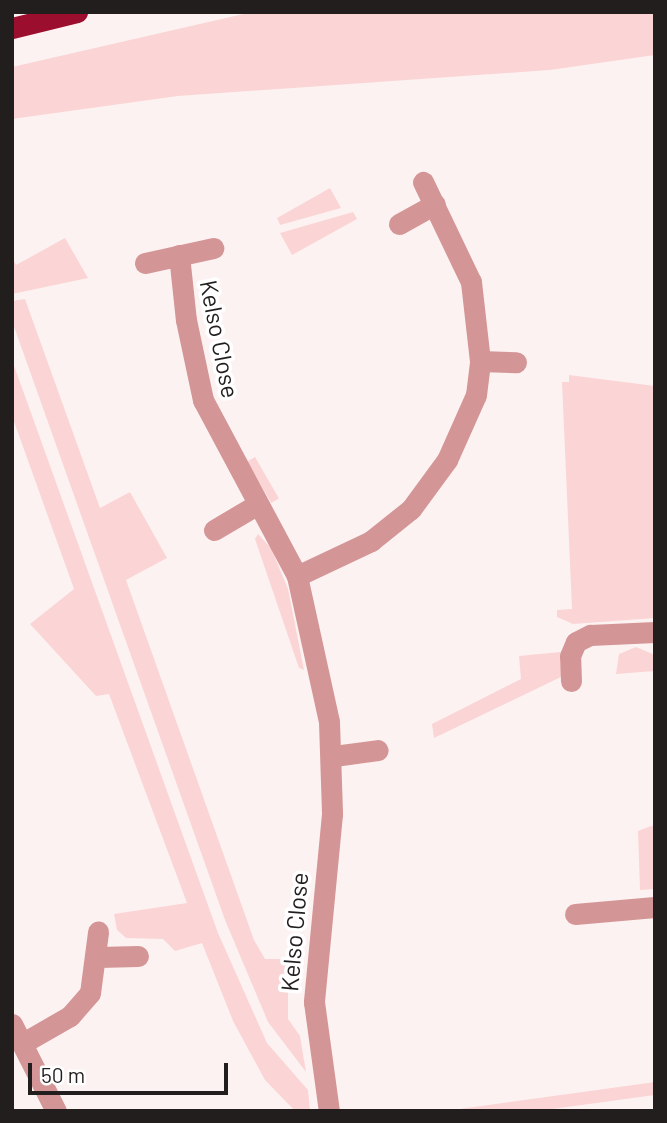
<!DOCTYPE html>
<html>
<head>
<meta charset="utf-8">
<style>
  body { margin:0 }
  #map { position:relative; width:667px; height:1123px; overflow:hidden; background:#fdf2f2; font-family:Barlow,sans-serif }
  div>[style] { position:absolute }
  .green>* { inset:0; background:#fbd5d5; transform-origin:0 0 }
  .minor>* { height:21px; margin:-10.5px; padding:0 10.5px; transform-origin:10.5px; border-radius:10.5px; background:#d49596 }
  .highway>* { height:21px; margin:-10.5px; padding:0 10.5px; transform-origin:10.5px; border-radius:10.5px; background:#9b0e2d }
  span { translate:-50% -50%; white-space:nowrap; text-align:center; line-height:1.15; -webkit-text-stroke:7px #fff; paint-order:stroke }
  .street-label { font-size:24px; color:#231e1e }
  .frame { position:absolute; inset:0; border:14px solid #231e1e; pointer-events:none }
  .scale { position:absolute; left:28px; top:1063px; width:200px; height:32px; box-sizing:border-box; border:4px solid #231e1e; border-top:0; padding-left:9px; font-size:21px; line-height:24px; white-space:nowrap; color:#231e1e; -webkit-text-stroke:5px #fff; paint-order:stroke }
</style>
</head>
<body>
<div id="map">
  <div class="green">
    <div style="clip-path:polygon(252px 12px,655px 12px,655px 55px,550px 70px,178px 96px,12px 119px,12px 67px)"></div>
    <div style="clip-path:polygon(330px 188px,341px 208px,280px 225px,277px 218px)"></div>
    <div style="clip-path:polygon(353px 212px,357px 219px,292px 255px,280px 233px)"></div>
    <div style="clip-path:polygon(65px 238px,88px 278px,12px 294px,12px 257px,16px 265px)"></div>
    <div style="clip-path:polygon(25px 299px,100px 508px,130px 492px,167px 558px,126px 580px,254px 940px,265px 959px,288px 959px,288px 1019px,300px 1036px,306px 1072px,268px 1022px,225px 920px,12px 321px,12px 301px)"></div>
    <div style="clip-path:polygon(12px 360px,218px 933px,267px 1043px,308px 1090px,310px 1111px,295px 1111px,265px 1080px,233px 1021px,202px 943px,175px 951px,163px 939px,126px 938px,117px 930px,114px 914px,187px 903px,109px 694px,96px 696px,30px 624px,74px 589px,12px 416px)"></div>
    <div style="clip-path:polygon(569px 375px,655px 386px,655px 618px,573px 624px,557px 617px,557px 610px,572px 609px,562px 382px,569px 382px)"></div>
    <div style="left:255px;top:457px;width:48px;height:9px;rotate:60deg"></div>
    <div style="clip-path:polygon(258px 534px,271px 548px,288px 589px,304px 670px,299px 668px,255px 539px)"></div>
    <div style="clip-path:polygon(636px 647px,655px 655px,655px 671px,616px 674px,619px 654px)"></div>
    <div style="clip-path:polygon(560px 652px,563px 676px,434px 738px,432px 724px,521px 679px,519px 656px)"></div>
    <div style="clip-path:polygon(651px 826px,655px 826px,655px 889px,640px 890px,638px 831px)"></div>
    <div style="clip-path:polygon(655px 1082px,655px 1095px,538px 1111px,445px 1111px)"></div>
  </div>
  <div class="minor">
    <div style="left:399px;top:224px;width:41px;rotate:-29.1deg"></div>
    <div style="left:179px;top:255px;width:65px;rotate:83.9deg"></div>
    <div style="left:186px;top:320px;width:82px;rotate:78deg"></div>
    <div style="left:203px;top:400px;width:200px;rotate:61.9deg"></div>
    <div style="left:297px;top:576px;width:149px;rotate:77.6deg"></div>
    <div style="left:329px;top:722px;width:92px;rotate:88.1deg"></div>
    <div style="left:332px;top:814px;width:189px;rotate:95.5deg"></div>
    <div style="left:314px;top:1002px;width:110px;rotate:82.2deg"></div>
    <div style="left:145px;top:263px;width:70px;rotate:-12.4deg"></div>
    <div style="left:480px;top:361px;width:36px;rotate:2deg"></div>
    <div style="left:214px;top:530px;width:51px;rotate:-30.6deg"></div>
    <div style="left:297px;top:576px;width:82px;rotate:-25.3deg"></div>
    <div style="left:371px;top:541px;width:51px;rotate:-38.7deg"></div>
    <div style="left:411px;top:509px;width:61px;rotate:-53.7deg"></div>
    <div style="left:447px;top:460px;width:71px;rotate:-66deg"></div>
    <div style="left:476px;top:395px;width:34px;rotate:-83deg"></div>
    <div style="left:480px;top:361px;width:80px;rotate:-96.5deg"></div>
    <div style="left:471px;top:282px;width:111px;rotate:-115.6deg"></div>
    <div style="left:571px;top:681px;width:25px;rotate:-92deg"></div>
    <div style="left:570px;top:656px;width:15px;rotate:-67deg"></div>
    <div style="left:576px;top:642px;width:16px;rotate:-27deg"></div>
    <div style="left:590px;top:635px;width:65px;rotate:-2.6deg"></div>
    <div style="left:334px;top:756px;width:44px;rotate:-7.8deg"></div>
    <div style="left:575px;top:914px;width:80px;rotate:-5deg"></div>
    <div style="left:98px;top:957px;width:40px;rotate:-1.4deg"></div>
    <div style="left:12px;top:1024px;width:97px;rotate:63.2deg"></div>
    <div style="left:23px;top:1043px;width:54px;rotate:-29.9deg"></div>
    <div style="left:70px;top:1016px;width:30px;rotate:-49deg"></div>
    <div style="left:90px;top:993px;width:62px;rotate:-82.5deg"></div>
  </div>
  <div class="highway">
    <div style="left:12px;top:28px;width:67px;rotate:-13.8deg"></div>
  </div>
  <div class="street-label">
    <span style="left:220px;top:339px;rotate:79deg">Kelso Close</span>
    <span style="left:294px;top:932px;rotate:-85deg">Kelso Close</span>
  </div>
  <div class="frame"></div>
  <div class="scale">50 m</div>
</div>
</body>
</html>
